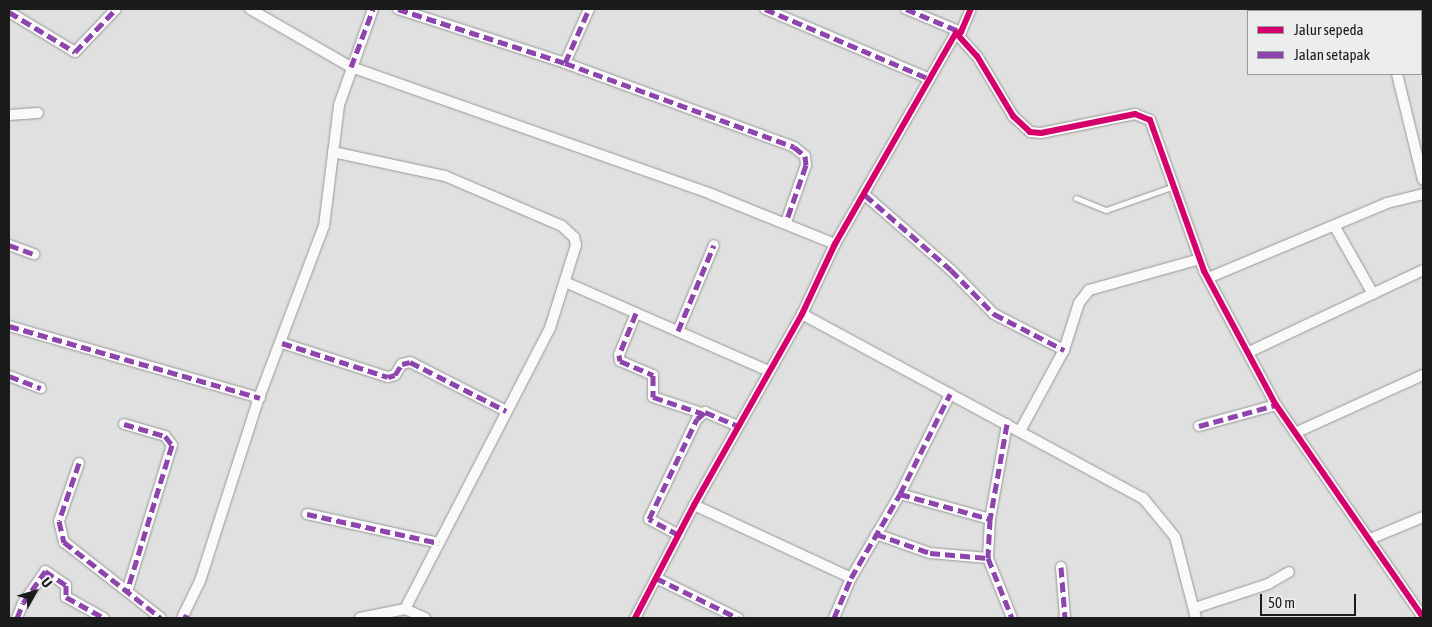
<!DOCTYPE html>
<html>
<head>
<meta charset="utf-8">
<style>
  body { margin:0 }
  #map { position:relative; width:1432px; height:627px; overflow:hidden; background:#dfe0df; font-family:"Asap Condensed",sans-serif }
  div>[style] { position:absolute }
  .roads { filter:drop-shadow(0 0 1px #969796) drop-shadow(0 0 1px #969796) }
  .service>* { height:5px; margin:-2.5px; padding:0 2.5px; transform-origin:2.5px; border-radius:2.5px; background:#fafafa }
  .minor>* { height:10px; margin:-5px; padding:0 5px; transform-origin:5px; border-radius:5px; background:#fafafa }
  .quiet>* { height:5px; margin-top:-2.5px; transform-origin:0; background:repeating-linear-gradient(90deg,#8e44ad 0 10px,transparent 0 15px) }
  .cycleway>* { height:6px; margin:-3px; padding:0 3px; transform-origin:3px; border-radius:3px; background:#d6006c }
  span { translate:-50% -50%; white-space:nowrap; text-align:center; line-height:1.15; -webkit-text-stroke:5px #ebeeec; paint-order:stroke }
  .frame { position:absolute; inset:0; border:10px solid #1a1c1b; pointer-events:none }
  .legend { position:absolute; left:1247px; top:10px; width:175px; height:65px; box-sizing:border-box; background:#ebeeec; border:1px solid #979a98; margin:0; padding:6px 9px; list-style:none; font-size:15px; color:#1a1c1b }
  .legend li { display:flex; align-items:center; gap:10px; height:25px }
  .legend b { width:25px; border:1px solid #979a98 }
  .north { position:absolute; left:10px; top:567px; width:50px; height:50px; -webkit-text-stroke:4px #ebeeec; paint-order:stroke; rotate:51deg; font-size:14px; font-weight:700; line-height:20px; text-align:center; color:#1a1c1b }
  .north::after { content:''; display:block; margin:auto; width:18px; height:22px; background:#1a1c1b; clip-path:polygon(50% 0,100% 100%,50% 72%,0 100%) }
  .scale { position:absolute; left:1260px; top:594px; width:96px; height:22px; box-sizing:border-box; border:2px solid #1a1c1b; border-top:0; padding-left:6px; font-size:15px; line-height:18px; white-space:nowrap; color:#1a1c1b; -webkit-text-stroke:4px #ebeeec; paint-order:stroke }
</style>
</head>
<body>
<div id="map">
  <div class="roads">
    <div class="service">
      <div style="left:1076px;top:198px;width:32px;rotate:22deg"></div>
      <div style="left:1106px;top:210px;width:72px;rotate:-19.4deg"></div>
    </div>
    <div class="minor">
      <div style="left:250px;top:9px;width:116px;rotate:29.9deg"></div>
      <div style="left:351px;top:67px;width:382px;rotate:19.4deg"></div>
      <div style="left:711px;top:194px;width:134px;rotate:22deg"></div>
      <div style="left:398px;top:9px;width:176px;rotate:17.9deg"></div>
      <div style="left:565px;top:63px;width:244px;rotate:20.1deg"></div>
      <div style="left:794px;top:147px;width:14px;rotate:39deg"></div>
      <div style="left:805px;top:156px;width:9px;rotate:84deg"></div>
      <div style="left:806px;top:165px;width:60px;rotate:109.3deg"></div>
      <div style="left:765px;top:9px;width:179px;rotate:23deg"></div>
      <div style="left:906px;top:9px;width:60px;rotate:22.7deg"></div>
      <div style="left:9px;top:12px;width:77px;rotate:31.2deg"></div>
      <div style="left:75px;top:52px;width:59px;rotate:-46.4deg"></div>
      <div style="left:956px;top:33px;width:31px;rotate:48deg"></div>
      <div style="left:977px;top:56px;width:70px;rotate:59deg"></div>
      <div style="left:1013px;top:116px;width:23px;rotate:43deg"></div>
      <div style="left:1030px;top:132px;width:11px;rotate:5deg"></div>
      <div style="left:1041px;top:133px;width:96px;rotate:-11.4deg"></div>
      <div style="left:1135px;top:114px;width:16px;rotate:22deg"></div>
      <div style="left:1150px;top:120px;width:160px;rotate:70.3deg"></div>
      <div style="left:1204px;top:271px;width:152px;rotate:61.8deg"></div>
      <div style="left:1276px;top:405px;width:258px;rotate:55.3deg"></div>
      <div style="left:565px;top:63px;width:59px;rotate:-66deg"></div>
      <div style="left:1397px;top:74px;width:109px;rotate:76.2deg"></div>
      <div style="left:9px;top:115px;width:29px;rotate:-4deg"></div>
      <div style="left:333px;top:152px;width:115px;rotate:12.1deg"></div>
      <div style="left:445px;top:176px;width:127px;rotate:23.1deg"></div>
      <div style="left:562px;top:226px;width:16px;rotate:43deg"></div>
      <div style="left:574px;top:237px;width:8px;rotate:76deg"></div>
      <div style="left:576px;top:245px;width:87px;rotate:107.4deg"></div>
      <div style="left:550px;top:328px;width:316px;rotate:117.3deg"></div>
      <div style="left:865px;top:195px;width:114px;rotate:41.1deg"></div>
      <div style="left:951px;top:270px;width:62px;rotate:45.7deg"></div>
      <div style="left:994px;top:314px;width:79px;rotate:27.2deg"></div>
      <div style="left:1335px;top:227px;width:77px;rotate:60.4deg"></div>
      <div style="left:9px;top:245px;width:27px;rotate:20deg"></div>
      <div style="left:1208px;top:278px;width:194px;rotate:-22.7deg"></div>
      <div style="left:1387px;top:203px;width:37px;rotate:-14deg"></div>
      <div style="left:565px;top:282px;width:223px;rotate:23.6deg"></div>
      <div style="left:636px;top:313px;width:45px;rotate:112deg"></div>
      <div style="left:619px;top:355px;width:6px;rotate:81deg"></div>
      <div style="left:620px;top:361px;width:36px;rotate:23deg"></div>
      <div style="left:653px;top:375px;width:22px;rotate:90deg"></div>
      <div style="left:653px;top:397px;width:51px;rotate:18.4deg"></div>
      <div style="left:802px;top:314px;width:387px;rotate:28.4deg"></div>
      <div style="left:1143px;top:498px;width:50px;rotate:50.6deg"></div>
      <div style="left:1175px;top:537px;width:84px;rotate:75.5deg"></div>
      <div style="left:9px;top:326px;width:261px;rotate:16deg"></div>
      <div style="left:678px;top:331px;width:93px;rotate:-67.3deg"></div>
      <div style="left:282px;top:343px;width:111px;rotate:17.8deg"></div>
      <div style="left:388px;top:377px;width:7px;rotate:-16deg"></div>
      <div style="left:395px;top:375px;width:13px;rotate:-58deg"></div>
      <div style="left:402px;top:364px;width:8px;rotate:-14deg"></div>
      <div style="left:410px;top:362px;width:108px;rotate:27deg"></div>
      <div style="left:1249px;top:352px;width:192px;rotate:-25.2deg"></div>
      <div style="left:9px;top:376px;width:34px;rotate:21deg"></div>
      <div style="left:124px;top:424px;width:43px;rotate:16.3deg"></div>
      <div style="left:165px;top:436px;width:11px;rotate:52deg"></div>
      <div style="left:172px;top:445px;width:153px;rotate:107.1deg"></div>
      <div style="left:1007px;top:424px;width:97px;rotate:100.1deg"></div>
      <div style="left:990px;top:519px;width:39px;rotate:93deg"></div>
      <div style="left:988px;top:558px;width:65px;rotate:68.2deg"></div>
      <div style="left:1199px;top:426px;width:80px;rotate:-15.3deg"></div>
      <div style="left:1020px;top:431px;width:92px;rotate:-61.5deg"></div>
      <div style="left:1064px;top:350px;width:49px;rotate:-72.3deg"></div>
      <div style="left:1079px;top:303px;width:16px;rotate:-52deg"></div>
      <div style="left:1089px;top:290px;width:115px;rotate:-15.6deg"></div>
      <div style="left:1295px;top:433px;width:141px;rotate:-24.4deg"></div>
      <div style="left:79px;top:463px;width:61px;rotate:109deg"></div>
      <div style="left:59px;top:521px;width:22px;rotate:77deg"></div>
      <div style="left:64px;top:542px;width:123px;rotate:38.1deg"></div>
      <div style="left:900px;top:494px;width:93px;rotate:15.5deg"></div>
      <div style="left:694px;top:505px;width:173px;rotate:24.9deg"></div>
      <div style="left:307px;top:514px;width:135px;rotate:12.4deg"></div>
      <div style="left:876px;top:534px;width:57px;rotate:19.4deg"></div>
      <div style="left:930px;top:553px;width:58px;rotate:4.9deg"></div>
      <div style="left:679px;top:535px;width:34px;rotate:-152deg"></div>
      <div style="left:649px;top:519px;width:111px;rotate:-64.4deg"></div>
      <div style="left:697px;top:419px;width:11px;rotate:-41deg"></div>
      <div style="left:705px;top:412px;width:36px;rotate:23deg"></div>
      <div style="left:1370px;top:539px;width:57px;rotate:-22.5deg"></div>
      <div style="left:1061px;top:567px;width:51px;rotate:85.5deg"></div>
      <div style="left:656px;top:578px;width:91px;rotate:26deg"></div>
      <div style="left:1195px;top:608px;width:77px;rotate:-18.2deg"></div>
      <div style="left:1268px;top:584px;width:24px;rotate:-30deg"></div>
      <div style="left:17px;top:618px;width:16px;rotate:-68deg"></div>
      <div style="left:23px;top:603px;width:39px;rotate:-55deg"></div>
      <div style="left:45px;top:571px;width:25px;rotate:34deg"></div>
      <div style="left:66px;top:585px;width:12px;rotate:90deg"></div>
      <div style="left:66px;top:597px;width:43px;rotate:28.9deg"></div>
      <div style="left:182px;top:618px;width:41px;rotate:-64.1deg"></div>
      <div style="left:200px;top:581px;width:187px;rotate:-72.2deg"></div>
      <div style="left:257px;top:403px;width:189px;rotate:-69.3deg"></div>
      <div style="left:324px;top:226px;width:122px;rotate:-82.9deg"></div>
      <div style="left:339px;top:105px;width:102px;rotate:-70.5deg"></div>
      <div style="left:360px;top:618px;width:46px;rotate:-11.3deg"></div>
      <div style="left:405px;top:609px;width:22px;rotate:24deg"></div>
      <div style="left:635px;top:618px;width:127px;rotate:-62.4deg"></div>
      <div style="left:694px;top:505px;width:219px;rotate:-60.5deg"></div>
      <div style="left:802px;top:314px;width:77px;rotate:-64.8deg"></div>
      <div style="left:835px;top:244px;width:243px;rotate:-60.2deg"></div>
      <div style="left:956px;top:33px;width:5px;rotate:-11deg"></div>
      <div style="left:961px;top:32px;width:25px;rotate:-67deg"></div>
      <div style="left:834px;top:618px;width:43px;rotate:-67deg"></div>
      <div style="left:851px;top:578px;width:97px;rotate:-59.7deg"></div>
      <div style="left:900px;top:494px;width:112px;rotate:-63.4deg"></div>
    </div>
  </div>
  <div class="quiet">
    <div style="left:398px;top:9px;width:176px;rotate:17.9deg"></div>
    <div style="left:565px;top:63px;width:244px;rotate:20.1deg"></div>
    <div style="left:794px;top:147px;width:14px;rotate:39deg"></div>
    <div style="left:805px;top:156px;width:9px;rotate:84deg"></div>
    <div style="left:806px;top:165px;width:60px;rotate:109.3deg"></div>
    <div style="left:765px;top:9px;width:179px;rotate:23deg"></div>
    <div style="left:906px;top:9px;width:60px;rotate:22.7deg"></div>
    <div style="left:9px;top:12px;width:77px;rotate:31.2deg"></div>
    <div style="left:75px;top:52px;width:59px;rotate:-46.4deg"></div>
    <div style="left:565px;top:63px;width:59px;rotate:-66deg"></div>
    <div style="left:351px;top:67px;width:62px;rotate:-69.2deg"></div>
    <div style="left:865px;top:195px;width:114px;rotate:41.1deg"></div>
    <div style="left:951px;top:270px;width:62px;rotate:45.7deg"></div>
    <div style="left:994px;top:314px;width:79px;rotate:27.2deg"></div>
    <div style="left:9px;top:245px;width:27px;rotate:20deg"></div>
    <div style="left:636px;top:313px;width:45px;rotate:112deg"></div>
    <div style="left:619px;top:355px;width:6px;rotate:81deg"></div>
    <div style="left:620px;top:361px;width:36px;rotate:23deg"></div>
    <div style="left:653px;top:375px;width:22px;rotate:90deg"></div>
    <div style="left:653px;top:397px;width:51px;rotate:18.4deg"></div>
    <div style="left:9px;top:326px;width:261px;rotate:16deg"></div>
    <div style="left:678px;top:331px;width:93px;rotate:-67.3deg"></div>
    <div style="left:282px;top:343px;width:111px;rotate:17.8deg"></div>
    <div style="left:388px;top:377px;width:7px;rotate:-16deg"></div>
    <div style="left:395px;top:375px;width:13px;rotate:-58deg"></div>
    <div style="left:402px;top:364px;width:8px;rotate:-14deg"></div>
    <div style="left:410px;top:362px;width:108px;rotate:27deg"></div>
    <div style="left:9px;top:376px;width:34px;rotate:21deg"></div>
    <div style="left:124px;top:424px;width:43px;rotate:16.3deg"></div>
    <div style="left:165px;top:436px;width:11px;rotate:52deg"></div>
    <div style="left:172px;top:445px;width:153px;rotate:107.1deg"></div>
    <div style="left:1007px;top:424px;width:97px;rotate:100.1deg"></div>
    <div style="left:990px;top:519px;width:39px;rotate:93deg"></div>
    <div style="left:988px;top:558px;width:65px;rotate:68.2deg"></div>
    <div style="left:1199px;top:426px;width:80px;rotate:-15.3deg"></div>
    <div style="left:79px;top:463px;width:61px;rotate:109deg"></div>
    <div style="left:59px;top:521px;width:22px;rotate:77deg"></div>
    <div style="left:64px;top:542px;width:123px;rotate:38.1deg"></div>
    <div style="left:900px;top:494px;width:93px;rotate:15.5deg"></div>
    <div style="left:307px;top:514px;width:135px;rotate:12.4deg"></div>
    <div style="left:876px;top:534px;width:57px;rotate:19.4deg"></div>
    <div style="left:930px;top:553px;width:58px;rotate:4.9deg"></div>
    <div style="left:679px;top:535px;width:34px;rotate:-152deg"></div>
    <div style="left:649px;top:519px;width:111px;rotate:-64.4deg"></div>
    <div style="left:697px;top:419px;width:11px;rotate:-41deg"></div>
    <div style="left:705px;top:412px;width:36px;rotate:23deg"></div>
    <div style="left:1061px;top:567px;width:51px;rotate:85.5deg"></div>
    <div style="left:656px;top:578px;width:91px;rotate:26deg"></div>
    <div style="left:183px;top:616px;width:6px;rotate:18deg"></div>
    <div style="left:17px;top:618px;width:16px;rotate:-68deg"></div>
    <div style="left:23px;top:603px;width:39px;rotate:-55deg"></div>
    <div style="left:45px;top:571px;width:25px;rotate:34deg"></div>
    <div style="left:66px;top:585px;width:12px;rotate:90deg"></div>
    <div style="left:66px;top:597px;width:43px;rotate:28.9deg"></div>
    <div style="left:834px;top:618px;width:43px;rotate:-67deg"></div>
    <div style="left:851px;top:578px;width:97px;rotate:-59.7deg"></div>
    <div style="left:900px;top:494px;width:112px;rotate:-63.4deg"></div>
  </div>
  <div class="cycleway">
    <div style="left:956px;top:33px;width:31px;rotate:48deg"></div>
    <div style="left:977px;top:56px;width:70px;rotate:59deg"></div>
    <div style="left:1013px;top:116px;width:23px;rotate:43deg"></div>
    <div style="left:1030px;top:132px;width:11px;rotate:5deg"></div>
    <div style="left:1041px;top:133px;width:96px;rotate:-11.4deg"></div>
    <div style="left:1135px;top:114px;width:16px;rotate:22deg"></div>
    <div style="left:1150px;top:120px;width:160px;rotate:70.3deg"></div>
    <div style="left:1204px;top:271px;width:152px;rotate:61.8deg"></div>
    <div style="left:1276px;top:405px;width:258px;rotate:55.3deg"></div>
    <div style="left:635px;top:618px;width:127px;rotate:-62.4deg"></div>
    <div style="left:694px;top:505px;width:219px;rotate:-60.5deg"></div>
    <div style="left:802px;top:314px;width:77px;rotate:-64.8deg"></div>
    <div style="left:835px;top:244px;width:243px;rotate:-60.2deg"></div>
    <div style="left:956px;top:33px;width:5px;rotate:-11deg"></div>
    <div style="left:961px;top:32px;width:25px;rotate:-67deg"></div>
  </div>
  <div class="frame"></div>
  <ul class="legend">
  <li><b style="height:6px;background:#d6006c"></b>Jalur sepeda</li>
  <li><b style="height:6px;background:#8e44ad"></b>Jalan setapak</li>
  </ul>
  <div class="north">U</div>
  <div class="scale">50 m</div>
</div>
</body>
</html>
